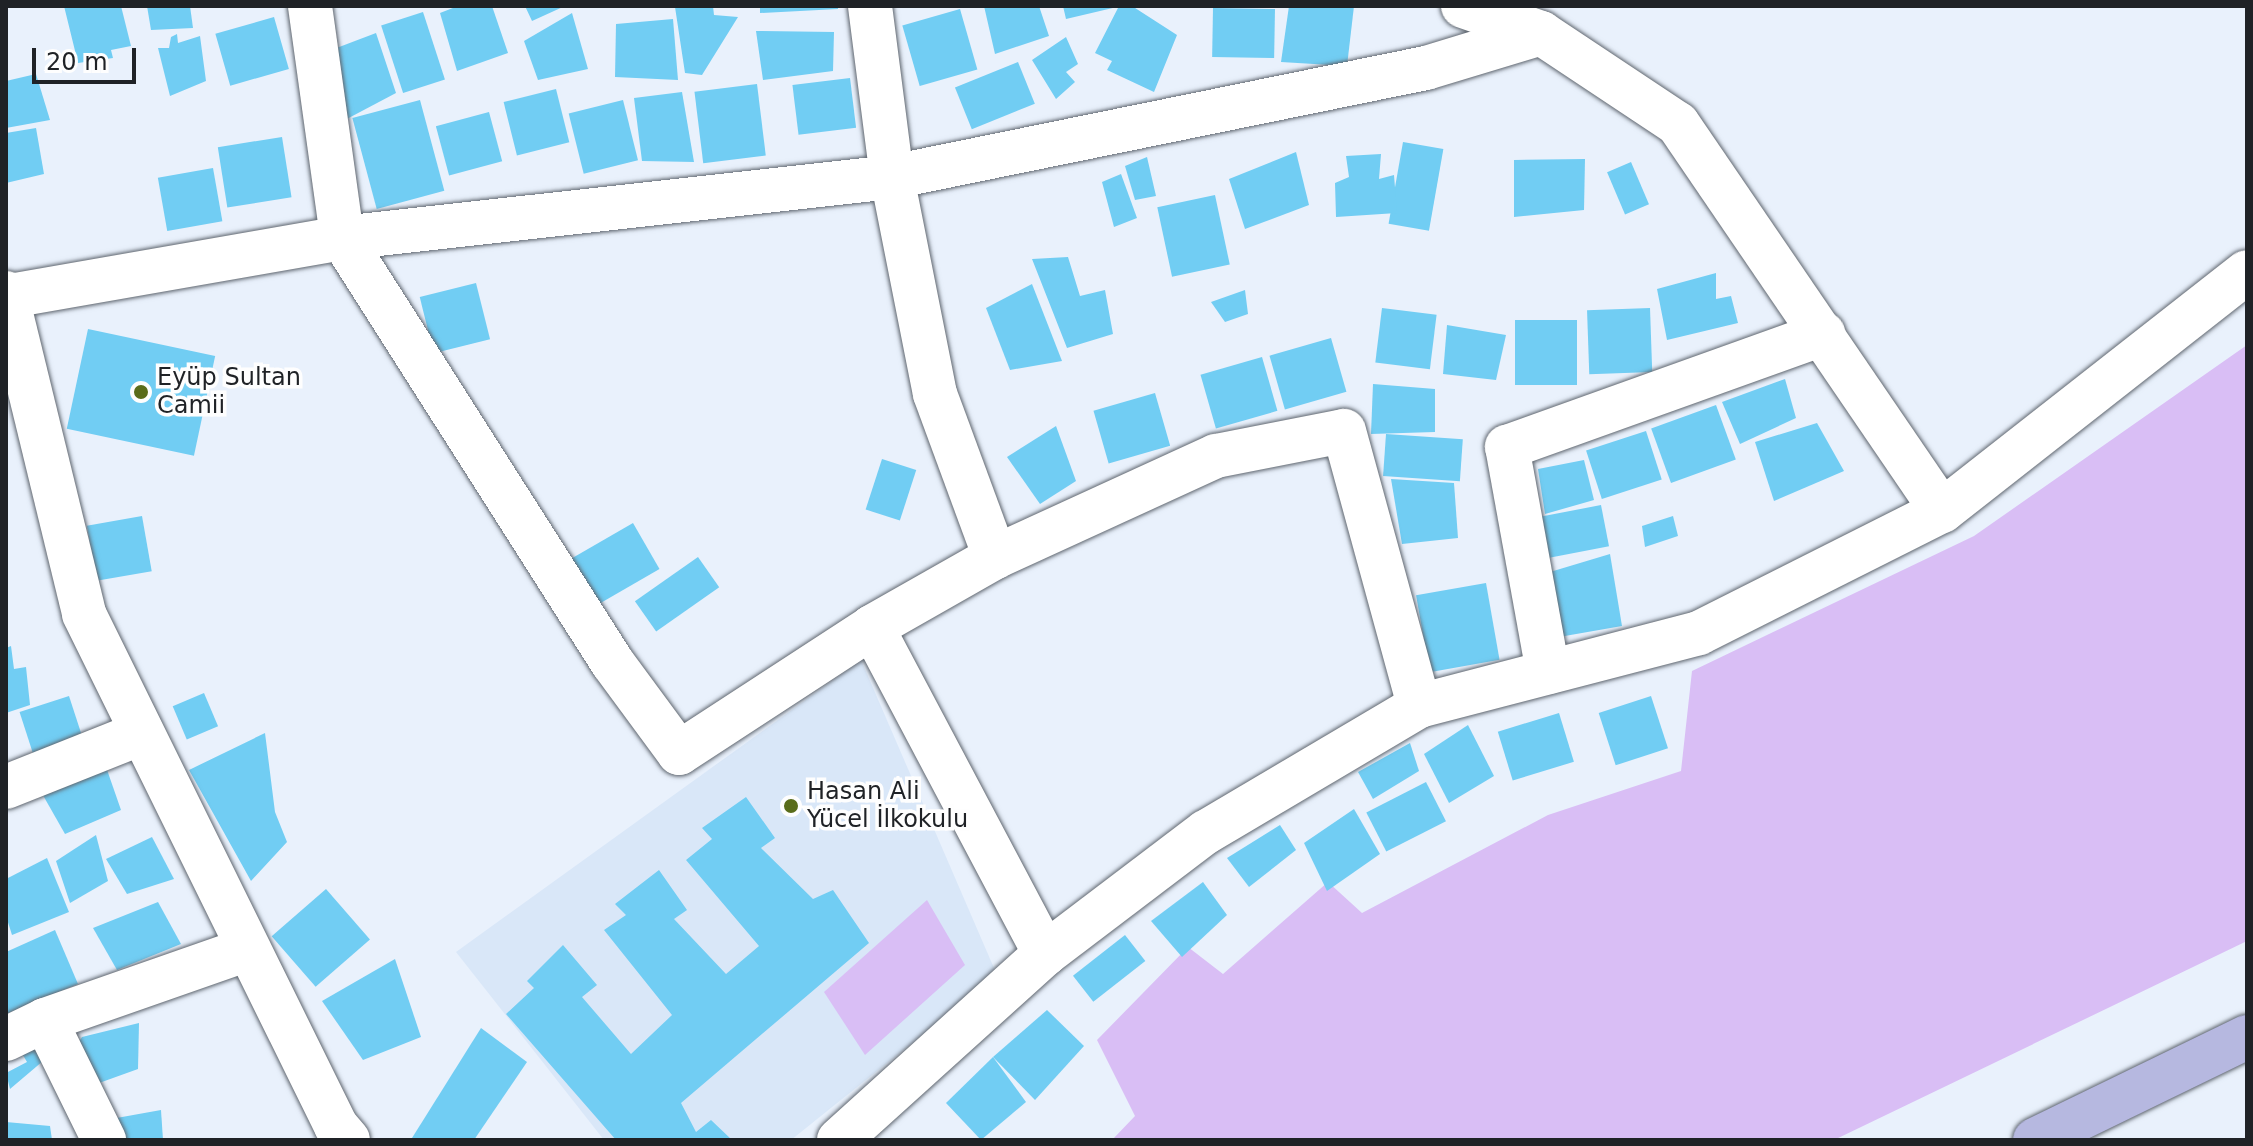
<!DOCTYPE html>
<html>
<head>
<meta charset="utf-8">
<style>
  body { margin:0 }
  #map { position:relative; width:2253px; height:1146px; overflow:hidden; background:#e9f1fc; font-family:"DejaVu Sans",sans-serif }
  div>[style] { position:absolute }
  .built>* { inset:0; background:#d9e7f8 }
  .green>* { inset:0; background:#d9bef5 }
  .building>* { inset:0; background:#71cdf3; transform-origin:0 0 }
  .roads { filter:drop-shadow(0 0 2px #5f666f) drop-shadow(0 0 2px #5f666f) }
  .minor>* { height:44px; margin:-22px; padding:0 22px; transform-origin:22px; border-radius:22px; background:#fff }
  .major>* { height:44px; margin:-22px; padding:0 22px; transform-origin:22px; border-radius:22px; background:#b6b8e0 }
  .dots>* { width:22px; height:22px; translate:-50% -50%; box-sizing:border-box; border:4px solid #fefefe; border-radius:50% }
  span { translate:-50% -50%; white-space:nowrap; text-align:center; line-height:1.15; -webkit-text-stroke:7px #fefefe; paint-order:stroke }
  .poi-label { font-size:24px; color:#1f2226 }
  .left { translate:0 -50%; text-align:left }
  .frame { position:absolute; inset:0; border:8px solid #1f2226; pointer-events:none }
  .scale { position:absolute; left:32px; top:48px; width:104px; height:36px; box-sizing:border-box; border:4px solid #1f2226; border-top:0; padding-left:10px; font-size:24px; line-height:28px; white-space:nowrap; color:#1f2226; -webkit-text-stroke:6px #fefefe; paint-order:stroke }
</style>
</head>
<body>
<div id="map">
  <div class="built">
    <div style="clip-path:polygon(861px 660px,997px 975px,791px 1140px,604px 1140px,456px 952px)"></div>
  </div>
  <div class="green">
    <div style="clip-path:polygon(2247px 345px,2247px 941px,1834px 1140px,1112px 1140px,1135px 1116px,1097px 1040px,1188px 947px,1223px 974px,1328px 882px,1362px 913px,1548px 815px,1681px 771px,1692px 671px,1974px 536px)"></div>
    <div style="clip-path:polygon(927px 900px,965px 965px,865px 1055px,824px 992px)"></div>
  </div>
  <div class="building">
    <div style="clip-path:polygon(64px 6px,121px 6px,131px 46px,111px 50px,113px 58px,78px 63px)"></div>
    <div style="clip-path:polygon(147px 6px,190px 6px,193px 28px,151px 30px)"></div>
    <div style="clip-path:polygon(458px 6px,492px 6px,508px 53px,457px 71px,440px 13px)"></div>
    <div style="clip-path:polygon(525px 6px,565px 6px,532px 21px)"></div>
    <div style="clip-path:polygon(713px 6px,714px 15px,738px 17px,702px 75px,685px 73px,675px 7px)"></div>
    <div style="clip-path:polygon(760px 6px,838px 6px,838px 9px,760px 13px)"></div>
    <div style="clip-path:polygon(984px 6px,1039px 6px,1049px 36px,995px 54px)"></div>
    <div style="clip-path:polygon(1063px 6px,1116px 6px,1117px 7px,1066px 19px)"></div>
    <div style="clip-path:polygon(1119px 6px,1132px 6px,1177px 35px,1154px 92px,1107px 70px,1112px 61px,1095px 53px)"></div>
    <div style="clip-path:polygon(1289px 6px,1354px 6px,1347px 66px,1281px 62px)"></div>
    <div style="left:1213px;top:8px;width:62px;height:49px;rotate:1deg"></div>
    <div style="left:960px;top:9px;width:63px;height:60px;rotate:74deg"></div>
    <div style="left:423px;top:12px;width:71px;height:44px;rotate:72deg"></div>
    <div style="clip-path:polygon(572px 13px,588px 69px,538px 80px,524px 41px)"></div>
    <div style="left:274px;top:17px;width:54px;height:61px;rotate:74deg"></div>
    <div style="clip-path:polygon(673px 19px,678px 80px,615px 77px,616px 24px)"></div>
    <div style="clip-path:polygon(756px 31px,834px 32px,833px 71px,763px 80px)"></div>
    <div style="clip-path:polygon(376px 33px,396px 93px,343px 121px,326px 52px)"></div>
    <div style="clip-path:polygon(177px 34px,178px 43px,200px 36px,206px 81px,170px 96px,158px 48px,169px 48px,171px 37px)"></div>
    <div style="clip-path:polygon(1066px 37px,1078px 64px,1066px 72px,1075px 82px,1056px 99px,1032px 60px)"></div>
    <div style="left:1018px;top:62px;width:45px;height:68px;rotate:68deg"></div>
    <div style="clip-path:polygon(36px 74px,50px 120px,6px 128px,6px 81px)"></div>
    <div style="left:850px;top:78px;width:50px;height:58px;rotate:83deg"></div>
    <div style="left:757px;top:84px;width:72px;height:63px;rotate:83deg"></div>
    <div style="left:556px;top:89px;width:55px;height:54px;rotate:76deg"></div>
    <div style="clip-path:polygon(682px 92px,694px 162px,642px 161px,634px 98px)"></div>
    <div style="left:420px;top:100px;width:94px;height:70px;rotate:75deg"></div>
    <div style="left:623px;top:100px;width:62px;height:56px;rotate:76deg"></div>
    <div style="left:489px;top:112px;width:51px;height:55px;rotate:75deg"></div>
    <div style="clip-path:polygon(36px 128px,44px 174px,6px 183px,6px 133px)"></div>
    <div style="left:282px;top:137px;width:61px;height:65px;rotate:81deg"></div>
    <div style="left:1403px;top:142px;width:41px;height:83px;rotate:10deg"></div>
    <div style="clip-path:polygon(1296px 152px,1309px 205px,1245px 229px,1229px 179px)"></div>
    <div style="clip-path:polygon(1381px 154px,1379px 179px,1394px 175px,1397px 213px,1336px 217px,1335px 183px,1349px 177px,1346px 156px)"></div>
    <div style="clip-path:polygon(1147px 157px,1156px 196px,1135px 200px,1125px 166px)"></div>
    <div style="clip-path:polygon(1585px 159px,1584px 210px,1514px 217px,1514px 160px)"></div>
    <div style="left:1631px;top:162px;width:46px;height:26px;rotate:67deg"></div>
    <div style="left:213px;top:168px;width:54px;height:56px;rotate:80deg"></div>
    <div style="clip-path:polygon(1121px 174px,1137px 218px,1114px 227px,1102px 182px)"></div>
    <div style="left:1215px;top:195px;width:71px;height:59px;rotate:78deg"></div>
    <div style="clip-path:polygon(1068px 257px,1080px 296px,1105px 290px,1113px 334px,1067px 348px,1032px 259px)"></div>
    <div style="clip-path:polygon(1716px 273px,1716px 299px,1731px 296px,1738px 323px,1667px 340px,1657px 289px)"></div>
    <div style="left:476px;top:283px;width:58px;height:58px;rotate:76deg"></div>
    <div style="clip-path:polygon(1032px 284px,1062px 361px,1010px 370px,986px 308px)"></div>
    <div style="clip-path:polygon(1245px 290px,1248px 314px,1225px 322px,1211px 302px)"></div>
    <div style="left:1382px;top:308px;width:55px;height:55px;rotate:7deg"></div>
    <div style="left:1650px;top:308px;width:64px;height:63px;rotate:88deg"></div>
    <div style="left:1577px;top:320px;width:65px;height:62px;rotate:90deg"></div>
    <div style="clip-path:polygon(1447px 325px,1506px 335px,1496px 380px,1443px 374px)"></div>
    <div style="left:88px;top:329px;width:130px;height:102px;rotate:12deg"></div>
    <div style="left:1331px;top:338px;width:56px;height:64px;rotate:74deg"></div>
    <div style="left:1262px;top:357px;width:56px;height:64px;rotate:74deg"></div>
    <div style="clip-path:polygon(1785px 379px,1796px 418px,1740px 444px,1722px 402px)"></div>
    <div style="clip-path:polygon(1373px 384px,1435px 389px,1435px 432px,1371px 434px)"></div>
    <div style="left:1155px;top:393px;width:55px;height:64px;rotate:74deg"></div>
    <div style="left:1716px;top:405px;width:58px;height:69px;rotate:70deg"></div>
    <div style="clip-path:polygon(1817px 423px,1844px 471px,1774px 501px,1755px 442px)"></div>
    <div style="clip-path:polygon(1056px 426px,1076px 481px,1040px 504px,1007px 457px)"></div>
    <div style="left:1646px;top:431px;width:51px;height:63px;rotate:72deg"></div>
    <div style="left:1386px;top:434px;width:77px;height:42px;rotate:4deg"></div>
    <div style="left:882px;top:459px;width:36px;height:53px;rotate:18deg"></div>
    <div style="clip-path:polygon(1584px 460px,1594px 500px,1545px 514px,1538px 469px)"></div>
    <div style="clip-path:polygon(1391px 479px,1454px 483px,1458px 538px,1402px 544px)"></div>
    <div style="left:1601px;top:505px;width:42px;height:70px;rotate:79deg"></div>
    <div style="left:142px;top:516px;width:56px;height:56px;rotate:80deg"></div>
    <div style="clip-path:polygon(1673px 516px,1678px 536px,1645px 547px,1642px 526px)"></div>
    <div style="left:633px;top:523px;width:53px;height:74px;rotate:60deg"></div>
    <div style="clip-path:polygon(1610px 554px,1622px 626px,1559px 637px,1550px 572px)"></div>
    <div style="left:698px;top:557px;width:37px;height:77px;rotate:55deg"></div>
    <div style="left:1486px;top:583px;width:78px;height:71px;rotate:80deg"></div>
    <div style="clip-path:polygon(11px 646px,14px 669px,26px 667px,30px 705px,6px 713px,6px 648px)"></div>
    <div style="left:204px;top:693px;width:36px;height:34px;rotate:67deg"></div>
    <div style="left:69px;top:696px;width:54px;height:52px;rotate:72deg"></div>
    <div style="left:1651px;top:696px;width:55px;height:55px;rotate:72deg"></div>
    <div style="left:1559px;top:713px;width:51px;height:64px;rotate:73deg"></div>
    <div style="clip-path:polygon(1468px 725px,1494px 776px,1449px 803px,1424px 754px)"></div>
    <div style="clip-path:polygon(265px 733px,275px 812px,287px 842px,251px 881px,189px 770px)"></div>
    <div style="clip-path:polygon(1410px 743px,1419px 771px,1373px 799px,1358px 772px)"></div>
    <div style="clip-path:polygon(105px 764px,121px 810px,65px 834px,40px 790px)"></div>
    <div style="left:1426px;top:782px;width:44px;height:67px;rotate:63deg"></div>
    <div style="clip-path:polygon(746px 797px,775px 838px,761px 848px,813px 899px,833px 890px,869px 943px,681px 1103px,696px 1132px,711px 1120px,732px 1140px,616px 1140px,506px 1014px,534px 988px,527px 981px,563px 945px,597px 985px,582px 997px,631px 1054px,672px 1015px,604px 930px,626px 915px,615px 904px,659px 870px,687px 910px,674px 919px,726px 974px,759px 946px,686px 860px,712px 839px,702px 828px)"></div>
    <div style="clip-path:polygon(1354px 809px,1380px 854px,1327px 891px,1304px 843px)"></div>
    <div style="clip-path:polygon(1280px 825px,1296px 850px,1249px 887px,1227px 858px)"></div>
    <div style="clip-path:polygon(96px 835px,108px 881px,70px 903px,56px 861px)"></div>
    <div style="clip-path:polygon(152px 837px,174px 879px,127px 894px,106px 859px)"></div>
    <div style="clip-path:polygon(47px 858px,69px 912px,12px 935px,6px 916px,6px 879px)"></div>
    <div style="clip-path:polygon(1203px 882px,1227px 915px,1182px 957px,1151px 921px)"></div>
    <div style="left:326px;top:889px;width:67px;height:72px;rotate:49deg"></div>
    <div style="clip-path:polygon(158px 902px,181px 944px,117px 970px,93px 928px)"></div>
    <div style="clip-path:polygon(55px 930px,78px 984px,6px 1014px,6px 952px)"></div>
    <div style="left:1125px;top:935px;width:33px;height:66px;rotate:52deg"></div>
    <div style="clip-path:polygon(395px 959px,421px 1037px,363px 1060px,322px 1001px)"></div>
    <div style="clip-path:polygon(1047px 1010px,1084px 1046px,1035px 1100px,993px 1057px)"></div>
    <div style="clip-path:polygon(139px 1023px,138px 1069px,88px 1087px,73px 1051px,82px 1037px)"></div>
    <div style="clip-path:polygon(481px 1028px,527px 1062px,474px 1140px,412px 1138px)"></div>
    <div style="clip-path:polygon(29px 1033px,43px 1061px,10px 1089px,6px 1073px,27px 1062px,14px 1040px)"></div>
    <div style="clip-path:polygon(993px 1057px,1026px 1102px,981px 1140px,946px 1103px)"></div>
    <div style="clip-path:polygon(161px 1110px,163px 1140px,115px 1140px,111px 1119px)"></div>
    <div style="clip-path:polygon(6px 1122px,50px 1126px,52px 1140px,6px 1140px)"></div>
  </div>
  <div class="roads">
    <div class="minor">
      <div style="left:310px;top:6px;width:234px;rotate:82.1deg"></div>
      <div style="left:342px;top:238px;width:503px;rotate:57.51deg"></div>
      <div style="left:612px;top:662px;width:113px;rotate:53.6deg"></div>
      <div style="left:679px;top:753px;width:230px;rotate:-33.1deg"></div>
      <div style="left:872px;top:627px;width:142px;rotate:-29.6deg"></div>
      <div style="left:995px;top:557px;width:243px;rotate:-24.6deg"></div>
      <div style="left:1216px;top:456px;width:130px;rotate:-11.1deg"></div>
      <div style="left:1344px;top:431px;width:285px;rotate:74.7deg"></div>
      <div style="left:870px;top:6px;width:172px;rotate:82.7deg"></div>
      <div style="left:892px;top:177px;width:221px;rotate:78.8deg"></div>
      <div style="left:935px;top:394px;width:174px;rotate:69.8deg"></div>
      <div style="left:1463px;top:6px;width:83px;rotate:19.1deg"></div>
      <div style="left:6px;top:293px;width:330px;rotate:76.3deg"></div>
      <div style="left:84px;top:614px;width:571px;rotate:63.79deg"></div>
      <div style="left:336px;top:1126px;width:18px;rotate:49deg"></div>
      <div style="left:10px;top:296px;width:337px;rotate:-9.9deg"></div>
      <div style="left:342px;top:238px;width:553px;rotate:-6.33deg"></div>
      <div style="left:892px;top:177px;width:545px;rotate:-11.54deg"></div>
      <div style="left:1426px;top:68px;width:120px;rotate:-16.9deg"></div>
      <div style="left:1541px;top:33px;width:164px;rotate:33.6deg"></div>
      <div style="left:1678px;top:124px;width:468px;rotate:55.7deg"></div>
      <div style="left:872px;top:627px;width:370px;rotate:62.1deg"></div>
      <div style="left:1548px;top:672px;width:229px;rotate:-100.3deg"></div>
      <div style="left:1507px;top:447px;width:336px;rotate:-19.7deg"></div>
      <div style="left:6px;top:787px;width:146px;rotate:-21.7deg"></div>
      <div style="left:45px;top:1020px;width:134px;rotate:63.8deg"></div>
      <div style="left:6px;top:1039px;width:43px;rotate:-26deg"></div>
      <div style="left:45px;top:1020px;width:215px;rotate:-19.3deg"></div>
      <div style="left:839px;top:1140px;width:278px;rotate:-42.1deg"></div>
      <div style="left:1045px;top:954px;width:202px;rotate:-37.2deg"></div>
      <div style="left:1206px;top:832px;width:247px;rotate:-30.6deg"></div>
      <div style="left:1419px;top:706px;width:289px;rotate:-14.6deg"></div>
      <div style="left:1699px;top:633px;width:272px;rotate:-26.7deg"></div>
      <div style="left:1942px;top:511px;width:387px;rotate:-38.1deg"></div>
    </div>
    <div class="major">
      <div style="left:2035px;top:1140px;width:236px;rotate:-25.9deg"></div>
    </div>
  </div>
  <div class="dots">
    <div style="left:141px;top:392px;background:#596c1a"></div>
    <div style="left:791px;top:806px;background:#596c1a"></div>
  </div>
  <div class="poi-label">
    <span class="left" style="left:157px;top:392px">Eyüp Sultan<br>Camii</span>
    <span class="left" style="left:807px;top:806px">Hasan Ali<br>Yücel İlkokulu</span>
  </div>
  <div class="frame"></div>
  <div class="scale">20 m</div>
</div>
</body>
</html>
